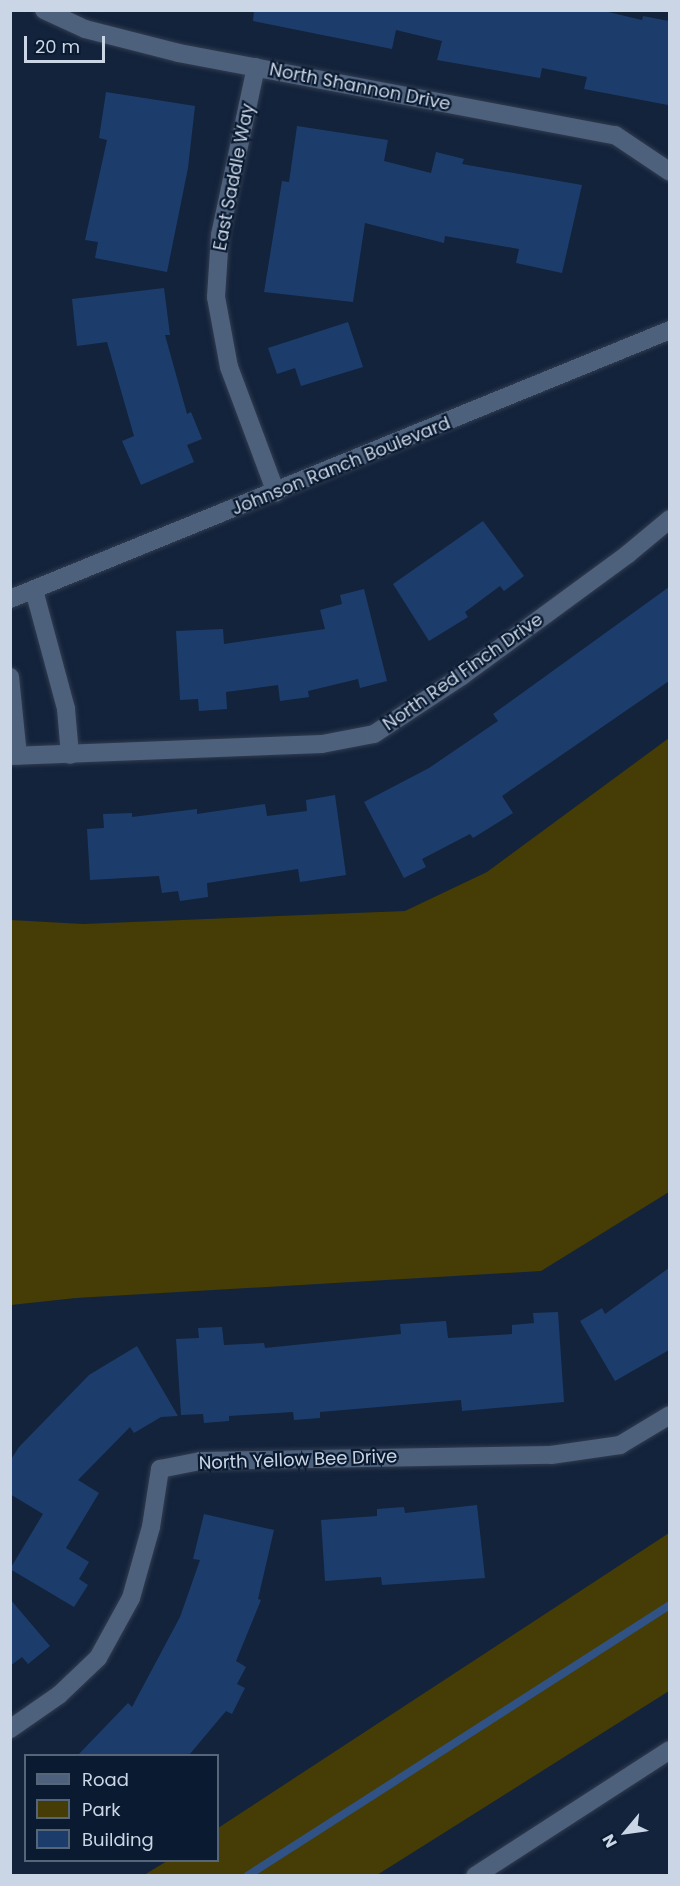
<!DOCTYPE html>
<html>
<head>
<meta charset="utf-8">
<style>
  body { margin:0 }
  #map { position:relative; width:680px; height:1886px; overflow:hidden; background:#13233b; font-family:Poppins,sans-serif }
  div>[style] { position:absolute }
  .green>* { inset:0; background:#453c06 }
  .stream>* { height:8px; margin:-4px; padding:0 4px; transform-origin:4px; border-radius:4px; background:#315284 }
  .building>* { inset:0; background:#1c3d6c }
  .roads { filter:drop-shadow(0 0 2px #313c50) drop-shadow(0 0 2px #313c50) }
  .minor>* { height:18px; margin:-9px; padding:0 9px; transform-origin:9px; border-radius:9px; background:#4e617c }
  span { translate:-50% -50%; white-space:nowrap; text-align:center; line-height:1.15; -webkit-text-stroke:4.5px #0a1a30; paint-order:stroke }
  .street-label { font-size:18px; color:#cad5e5 }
  .frame { position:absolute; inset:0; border:12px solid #cad5e5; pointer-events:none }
  .legend { position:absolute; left:24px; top:1754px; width:195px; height:108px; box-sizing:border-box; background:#0a1a30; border:2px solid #576578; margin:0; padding:8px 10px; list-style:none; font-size:18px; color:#cad5e5 }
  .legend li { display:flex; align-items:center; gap:12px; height:30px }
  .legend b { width:30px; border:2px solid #576578 }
  .north { position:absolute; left:596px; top:1802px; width:60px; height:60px; -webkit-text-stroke:4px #0a1a30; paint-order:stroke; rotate:241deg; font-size:16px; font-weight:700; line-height:24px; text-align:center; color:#cad5e5 }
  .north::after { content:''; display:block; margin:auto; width:21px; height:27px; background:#cad5e5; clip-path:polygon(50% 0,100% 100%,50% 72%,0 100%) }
  .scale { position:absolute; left:24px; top:36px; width:81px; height:27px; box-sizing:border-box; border:3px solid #cad5e5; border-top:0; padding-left:8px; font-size:18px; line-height:21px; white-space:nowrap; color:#cad5e5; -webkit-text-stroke:4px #0a1a30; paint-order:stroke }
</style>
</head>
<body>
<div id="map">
  <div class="green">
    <div style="clip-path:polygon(669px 738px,669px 1192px,541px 1271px,76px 1298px,11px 1305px,11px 920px,83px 924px,405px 911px,487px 872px)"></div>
    <div style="clip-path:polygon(669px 1533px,669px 1691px,377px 1875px,144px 1875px,167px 1861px,218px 1860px,218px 1828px)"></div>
  </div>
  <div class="stream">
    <div style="left:247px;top:1876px;width:502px;rotate:-32.65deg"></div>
  </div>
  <div class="building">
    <div style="clip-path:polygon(254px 10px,600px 10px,642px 20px,643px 16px,669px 21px,668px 105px,584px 89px,587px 77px,542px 68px,540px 78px,437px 60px,442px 41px,396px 30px,392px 49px,253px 21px)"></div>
    <div style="clip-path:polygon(106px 92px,195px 106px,188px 168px,167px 272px,95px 258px,98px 242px,85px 240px,107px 140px,99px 138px)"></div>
    <div style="clip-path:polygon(297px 126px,388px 140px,384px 161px,431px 173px,436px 152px,464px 159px,462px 164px,582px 185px,562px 273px,516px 263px,519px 249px,445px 236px,444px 243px,365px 223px,353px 302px,264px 292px,282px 181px,289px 182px)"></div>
    <div style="clip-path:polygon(164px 288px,170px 335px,165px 335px,187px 414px,191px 412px,202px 439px,187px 445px,194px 462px,141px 485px,122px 441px,134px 436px,107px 342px,77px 346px,72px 299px)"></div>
    <div style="clip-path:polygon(348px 322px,363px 367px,301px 386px,295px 368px,277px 374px,268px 348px)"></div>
    <div style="clip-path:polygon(483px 521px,524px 576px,504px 591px,500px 586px,465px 612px,468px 617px,429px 641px,393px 584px)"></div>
    <div style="clip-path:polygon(669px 587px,669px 681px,502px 796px,513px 813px,473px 838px,470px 834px,422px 859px,426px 867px,404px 878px,364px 802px,429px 768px,498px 721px,493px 714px)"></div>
    <div style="clip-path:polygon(364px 589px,387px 681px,360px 688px,358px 679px,308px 691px,309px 697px,280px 701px,278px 685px,226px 692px,227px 709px,199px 711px,198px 699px,180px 700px,176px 631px,223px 629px,224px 644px,325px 629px,320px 610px,342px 604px,340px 595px)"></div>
    <div style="clip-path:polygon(335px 795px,346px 875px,300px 882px,298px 869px,207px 883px,208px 897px,180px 901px,178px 891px,162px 893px,159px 876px,90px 880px,87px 829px,104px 828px,103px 814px,132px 813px,132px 817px,197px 809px,197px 814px,265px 804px,267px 816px,307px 811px,306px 800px)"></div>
    <div style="clip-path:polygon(669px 1268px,669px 1350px,615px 1381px,580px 1321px,602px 1308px,605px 1314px)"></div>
    <div style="clip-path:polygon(558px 1312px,564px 1402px,462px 1411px,461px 1400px,320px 1412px,320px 1418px,294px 1420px,293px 1412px,229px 1416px,229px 1421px,204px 1423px,203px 1414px,181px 1415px,176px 1339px,199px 1338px,198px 1328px,222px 1327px,224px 1345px,264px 1343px,265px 1348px,401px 1334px,400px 1324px,446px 1321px,448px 1338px,512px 1334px,512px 1325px,534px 1323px,533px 1313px)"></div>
    <div style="clip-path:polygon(137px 1346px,178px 1416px,161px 1417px,134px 1433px,130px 1427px,78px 1480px,99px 1493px,66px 1548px,89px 1562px,79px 1579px,88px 1585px,74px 1607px,10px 1569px,43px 1514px,10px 1494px,10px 1461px,19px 1447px,89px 1375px)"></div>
    <div style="clip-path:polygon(477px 1505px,485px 1578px,382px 1585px,381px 1577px,325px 1581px,321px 1520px,377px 1516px,377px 1509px,404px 1507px,405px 1513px)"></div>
    <div style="clip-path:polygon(204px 1514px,274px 1530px,258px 1599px,261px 1600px,236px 1661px,246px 1667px,237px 1684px,245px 1688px,232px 1714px,226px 1711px,189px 1755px,78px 1755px,128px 1703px,132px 1707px,180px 1617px,200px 1560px,193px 1559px)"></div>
    <div style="clip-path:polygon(10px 1599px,50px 1646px,28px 1664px,22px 1657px,10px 1666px)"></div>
  </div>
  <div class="roads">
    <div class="minor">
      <div style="left:44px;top:10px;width:45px;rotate:24.9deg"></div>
      <div style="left:85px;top:29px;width:97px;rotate:14.3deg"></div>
      <div style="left:179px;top:53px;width:444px;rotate:10.7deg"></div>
      <div style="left:615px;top:135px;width:66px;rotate:33.9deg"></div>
      <div style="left:256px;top:67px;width:172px;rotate:102.1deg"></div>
      <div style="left:220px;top:235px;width:62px;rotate:93.7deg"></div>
      <div style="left:216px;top:297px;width:71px;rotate:79.5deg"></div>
      <div style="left:229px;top:367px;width:134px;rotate:69.5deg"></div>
      <div style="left:34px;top:590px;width:123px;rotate:74.9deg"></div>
      <div style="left:66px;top:709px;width:46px;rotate:85deg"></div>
      <div style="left:10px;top:599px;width:713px;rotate:-22.17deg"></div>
      <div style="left:10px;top:677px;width:79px;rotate:84.2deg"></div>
      <div style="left:10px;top:756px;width:312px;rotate:-2.2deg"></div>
      <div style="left:322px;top:744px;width:53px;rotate:-10.9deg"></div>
      <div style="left:374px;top:734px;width:105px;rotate:-33.4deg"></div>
      <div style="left:462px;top:676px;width:206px;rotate:-36.3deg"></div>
      <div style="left:628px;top:554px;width:55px;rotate:-39.8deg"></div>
      <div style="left:10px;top:1729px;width:60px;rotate:-34.8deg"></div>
      <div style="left:59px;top:1695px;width:54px;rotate:-43.5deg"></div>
      <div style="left:98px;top:1658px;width:68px;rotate:-61.2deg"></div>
      <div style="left:131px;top:1598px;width:74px;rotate:-74.3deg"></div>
      <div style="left:151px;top:1527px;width:59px;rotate:-81.2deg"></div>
      <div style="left:160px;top:1469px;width:41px;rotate:-11.3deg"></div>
      <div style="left:200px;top:1461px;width:351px;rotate:-1deg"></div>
      <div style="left:551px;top:1455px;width:70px;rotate:-8.2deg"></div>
      <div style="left:620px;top:1445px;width:58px;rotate:-31deg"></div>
      <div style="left:475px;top:1876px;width:232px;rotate:-32.9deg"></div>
    </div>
  </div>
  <div class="street-label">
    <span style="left:360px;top:87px;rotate:11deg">North Shannon Drive</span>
    <span style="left:234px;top:177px;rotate:-79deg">East Saddle Way</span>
    <span style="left:341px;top:466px;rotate:-22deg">Johnson Ranch Boulevard</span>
    <span style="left:463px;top:672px;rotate:-35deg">North Red Finch Drive</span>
    <span style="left:298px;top:1460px;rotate:-2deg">North Yellow Bee Drive</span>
  </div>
  <div class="frame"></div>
  <ul class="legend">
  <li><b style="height:8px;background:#4e617c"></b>Road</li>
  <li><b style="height:16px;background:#453c06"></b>Park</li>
  <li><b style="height:16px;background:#1c3d6c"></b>Building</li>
  </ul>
  <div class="north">N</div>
  <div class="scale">20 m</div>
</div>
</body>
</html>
